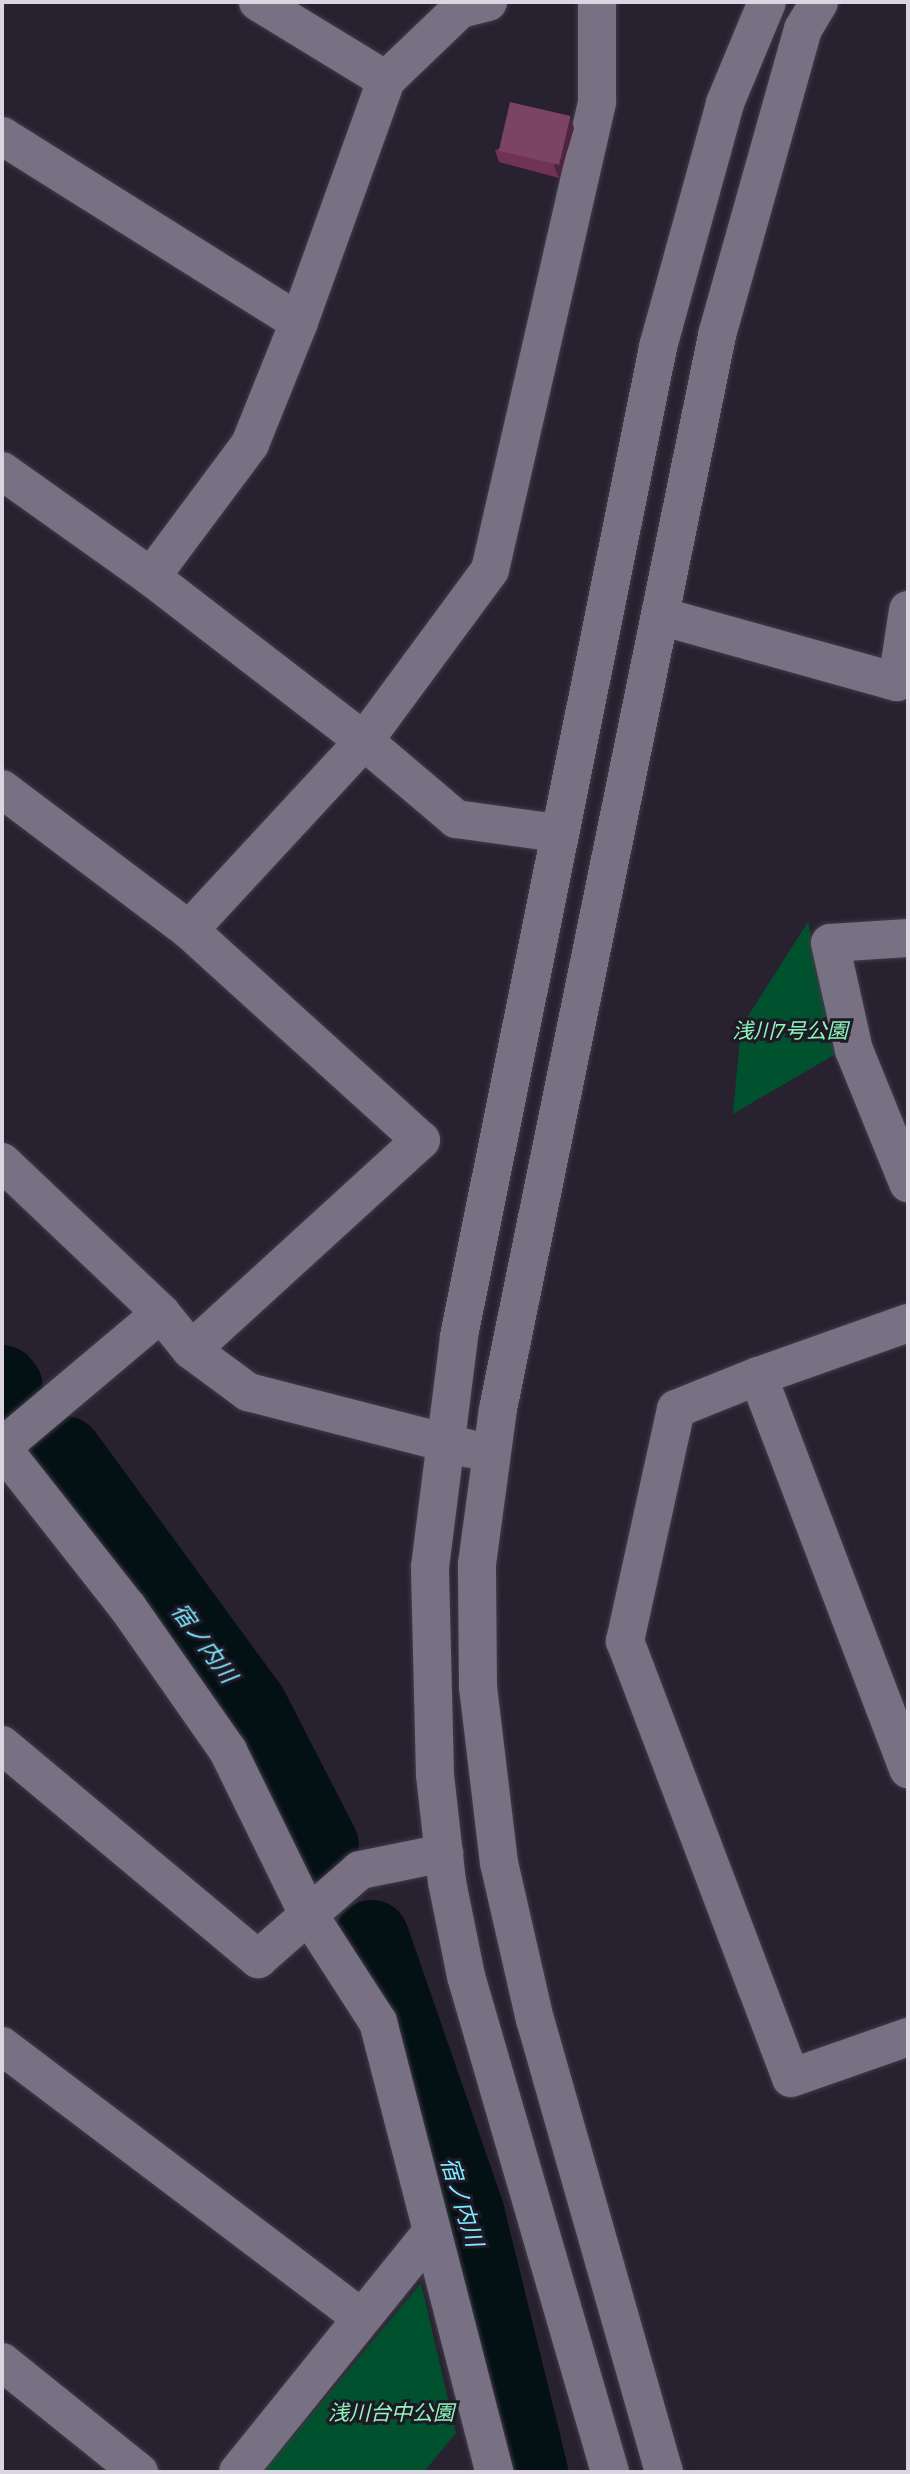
<!DOCTYPE html>
<html>
<head>
<meta charset="utf-8">
<style>
  body { margin:0 }
  #map { position:relative; width:910px; height:2474px; overflow:hidden; background:#282130; font-family:Bitter,"Noto Sans JP",serif }
  div>[style] { position:absolute }
  .green>* { inset:0; background:#00512d }
  .river>* { height:74px; margin:-37px; padding:0 37px; transform-origin:37px; border-radius:37px; background:#041114 }
  .roads { filter:drop-shadow(0 0 2px #413b48) drop-shadow(0 0 2px #413b48) }
  .minor>* { height:38px; margin:-19px; padding:0 19px; transform-origin:19px; border-radius:19px; background:#787083 }
  .tertiary>* { height:38px; margin:-19px; padding:0 19px; transform-origin:19px; border-radius:19px; background:#787083 }
  .wall>* { inset:0; background:#703255 }
  .shaded-wall>* { inset:0; background:#4e2440 }
  .building>* { inset:0; background:#7b4464; transform-origin:0 0 }
  span { translate:-50% -50%; white-space:nowrap; text-align:center; line-height:1.15; -webkit-text-stroke:6px #1f1826; paint-order:stroke }
  .park-label { font-size:21px; color:#8bf6b6; font-style:italic }
  .water-label { font-size:23px; color:#7aecfe; font-style:italic }
  .frame { position:absolute; inset:0; border:4px solid #dad5e0; pointer-events:none }
</style>
</head>
<body>
<div id="map">
  <div class="green">
    <div style="clip-path:polygon(808px 922px,839px 1052px,733px 1114px,741px 1027px)"></div>
    <div style="clip-path:polygon(421px 2283px,456px 2433px,424px 2472px,263px 2472px)"></div>
  </div>
  <div class="river">
    <div style="left:2px;top:1382px;width:6px;rotate:51deg"></div>
    <div style="left:65px;top:1453px;width:315px;rotate:53.8deg"></div>
    <div style="left:251px;top:1707px;width:155px;rotate:62.8deg"></div>
    <div style="left:372px;top:1937px;width:294px;rotate:70.9deg"></div>
    <div style="left:468px;top:2215px;width:265px;rotate:76.2deg"></div>
  </div>
  <div class="roads">
    <div class="minor">
      <div style="left:258px;top:2px;width:150px;rotate:31.4deg"></div>
      <div style="left:2px;top:136px;width:350px;rotate:32.1deg"></div>
      <div style="left:2px;top:471px;width:183px;rotate:35.4deg"></div>
      <div style="left:151px;top:577px;width:269px;rotate:37.6deg"></div>
      <div style="left:364px;top:741px;width:121px;rotate:40.3deg"></div>
      <div style="left:456px;top:819px;width:102px;rotate:7.9deg"></div>
      <div style="left:151px;top:577px;width:166px;rotate:-53.3deg"></div>
      <div style="left:250px;top:444px;width:131px;rotate:-68.1deg"></div>
      <div style="left:299px;top:322px;width:257px;rotate:-70.2deg"></div>
      <div style="left:386px;top:80px;width:103px;rotate:-43.8deg"></div>
      <div style="left:460px;top:9px;width:29px;rotate:-14deg"></div>
      <div style="left:660px;top:616px;width:246px;rotate:15.6deg"></div>
      <div style="left:897px;top:682px;width:73px;rotate:-81.3deg"></div>
      <div style="left:2px;top:789px;width:234px;rotate:37deg"></div>
      <div style="left:189px;top:930px;width:313px;rotate:42.2deg"></div>
      <div style="left:421px;top:1140px;width:311px;rotate:137.6deg"></div>
      <div style="left:189px;top:930px;width:258px;rotate:-47.2deg"></div>
      <div style="left:364px;top:741px;width:212px;rotate:-53.6deg"></div>
      <div style="left:490px;top:570px;width:480px;rotate:-77.1deg"></div>
      <div style="left:597px;top:102px;width:100px;rotate:-90deg"></div>
      <div style="left:908px;top:938px;width:78px;rotate:176.3deg"></div>
      <div style="left:830px;top:943px;width:110px;rotate:77.4deg"></div>
      <div style="left:854px;top:1050px;width:144px;rotate:67.9deg"></div>
      <div style="left:908px;top:1323px;width:159px;rotate:160.5deg"></div>
      <div style="left:758px;top:1376px;width:421px;rotate:69.1deg"></div>
      <div style="left:758px;top:1376px;width:88px;rotate:158.1deg"></div>
      <div style="left:676px;top:1409px;width:238px;rotate:102.4deg"></div>
      <div style="left:625px;top:1641px;width:467px;rotate:69.2deg"></div>
      <div style="left:791px;top:2078px;width:124px;rotate:-19.3deg"></div>
      <div style="left:2px;top:1447px;width:208px;rotate:-40.1deg"></div>
      <div style="left:2px;top:1448px;width:204px;rotate:51.8deg"></div>
      <div style="left:128px;top:1608px;width:174px;rotate:55deg"></div>
      <div style="left:228px;top:1751px;width:179px;rotate:63.9deg"></div>
      <div style="left:307px;top:1912px;width:131px;rotate:57.2deg"></div>
      <div style="left:378px;top:2022px;width:465px;rotate:75.5deg"></div>
      <div style="left:2px;top:1745px;width:334px;rotate:39.9deg"></div>
      <div style="left:258px;top:1959px;width:135px;rotate:-41.1deg"></div>
      <div style="left:360px;top:1870px;width:86px;rotate:-11.4deg"></div>
      <div style="left:2px;top:2046px;width:450px;rotate:37.1deg"></div>
      <div style="left:2px;top:2362px;width:176px;rotate:38.8deg"></div>
      <div style="left:238px;top:2472px;width:306px;rotate:-51.1deg"></div>
    </div>
    <div class="tertiary">
      <div style="left:2px;top:1162px;width:219px;rotate:43.5deg"></div>
      <div style="left:161px;top:1313px;width:48px;rotate:51deg"></div>
      <div style="left:191px;top:1350px;width:71px;rotate:36.4deg"></div>
      <div style="left:248px;top:1392px;width:229px;rotate:14.4deg"></div>
      <div style="left:610px;top:2472px;width:516px;rotate:-106.19deg"></div>
      <div style="left:466px;top:1976px;width:96px;rotate:-101.4deg"></div>
      <div style="left:447px;top:1882px;width:108px;rotate:-96.4deg"></div>
      <div style="left:435px;top:1775px;width:208px;rotate:-91.4deg"></div>
      <div style="left:430px;top:1567px;width:233px;rotate:-82.8deg"></div>
      <div style="left:459px;top:1336px;width:1009px;rotate:-78.62deg"></div>
      <div style="left:658px;top:347px;width:253px;rotate:-74.6deg"></div>
      <div style="left:725px;top:103px;width:109px;rotate:-67.4deg"></div>
      <div style="left:664px;top:2472px;width:470px;rotate:-105.9deg"></div>
      <div style="left:535px;top:2020px;width:161px;rotate:-102.9deg"></div>
      <div style="left:499px;top:1863px;width:176px;rotate:-96.8deg"></div>
      <div style="left:478px;top:1688px;width:124px;rotate:-90.5deg"></div>
      <div style="left:477px;top:1564px;width:156px;rotate:-82.3deg"></div>
      <div style="left:498px;top:1409px;width:1096px;rotate:-78.47deg"></div>
      <div style="left:717px;top:335px;width:318px;rotate:-74.3deg"></div>
      <div style="left:803px;top:29px;width:31px;rotate:-59deg"></div>
    </div>
  </div>
  <div class="wall">
    <div style="clip-path:polygon(574px 128px,559px 178px,499px 162px,495px 150px)"></div>
  </div>
  <div class="shaded-wall">
    <div style="clip-path:polygon(570px 116px,574px 128px,559px 178px,554px 166px)"></div>
  </div>
  <div class="building">
    <div style="left:510px;top:102px;width:62px;height:50px;rotate:13deg"></div>
  </div>
  <div class="park-label">
    <span style="left:790px;top:1031px">浅川7号公園</span>
    <span style="left:391px;top:2413px">浅川台中公園</span>
  </div>
  <div class="water-label">
    <span style="left:204px;top:1643px;rotate:54deg">宿ノ内川</span>
    <span style="left:462px;top:2202px;rotate:73deg">宿ノ内川</span>
  </div>
  <div class="frame"></div>
</div>
</body>
</html>
